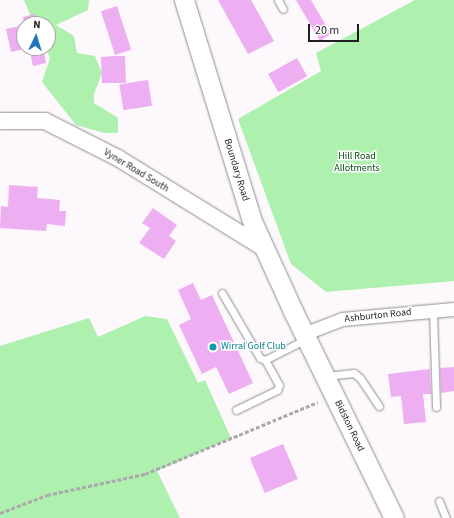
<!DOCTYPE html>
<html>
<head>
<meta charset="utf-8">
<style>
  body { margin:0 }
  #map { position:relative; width:454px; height:518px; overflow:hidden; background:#fcf8fc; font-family:"Source Sans 3",sans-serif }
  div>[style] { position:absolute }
  .green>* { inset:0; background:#aef0ae }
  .building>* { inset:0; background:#eeaef2; transform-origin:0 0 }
  .path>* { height:2.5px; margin-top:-1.25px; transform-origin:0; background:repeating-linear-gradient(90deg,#aca8ac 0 4px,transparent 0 6px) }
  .roads { filter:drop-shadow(0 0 1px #908c90) drop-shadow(0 0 1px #908c90) }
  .service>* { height:7px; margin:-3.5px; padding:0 3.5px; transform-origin:3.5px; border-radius:3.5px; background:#fff }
  .minor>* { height:13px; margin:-6.5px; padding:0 6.5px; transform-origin:6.5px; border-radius:6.5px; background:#fff }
  .tertiary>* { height:16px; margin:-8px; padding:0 8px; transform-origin:8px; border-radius:8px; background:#fff }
  .secondary>* { height:19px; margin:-9.5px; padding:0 9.5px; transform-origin:9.5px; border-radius:9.5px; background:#fff }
  .dots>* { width:11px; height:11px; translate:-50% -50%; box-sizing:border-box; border:2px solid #fff; border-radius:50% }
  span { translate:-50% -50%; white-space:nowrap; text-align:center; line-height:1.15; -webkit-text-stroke:3px #fff; paint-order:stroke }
  .park-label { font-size:10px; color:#024d0e }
  .street-label { font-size:10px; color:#201e20 }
  .culture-label { font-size:10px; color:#0d838f }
  .left { translate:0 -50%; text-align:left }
  .north { position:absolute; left:16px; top:16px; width:40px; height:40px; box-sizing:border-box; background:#fff; border:1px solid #a6a5a6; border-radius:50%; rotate:4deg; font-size:11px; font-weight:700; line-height:16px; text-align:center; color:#201e20 }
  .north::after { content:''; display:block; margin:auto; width:14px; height:18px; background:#1f73c1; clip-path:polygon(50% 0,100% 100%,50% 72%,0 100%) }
  .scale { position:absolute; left:308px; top:24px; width:51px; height:18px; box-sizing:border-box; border:2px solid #201e20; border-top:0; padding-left:5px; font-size:12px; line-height:14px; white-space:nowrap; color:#201e20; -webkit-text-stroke:3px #fff; paint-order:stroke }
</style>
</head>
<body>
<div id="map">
  <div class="green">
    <div style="clip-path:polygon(24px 0,89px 0,88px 10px,56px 25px,74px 36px,77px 53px,95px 56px,102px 73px,94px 94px,94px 103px,118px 118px,118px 133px,104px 133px,76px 125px,42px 82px,50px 58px,46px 48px,48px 48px,48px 24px,34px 24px)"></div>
    <div style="clip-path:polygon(415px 0,454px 0,454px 281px,326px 292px,291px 264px,238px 119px,321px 71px,316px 53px)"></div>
    <div style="clip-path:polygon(145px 316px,167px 319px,198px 383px,205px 380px,231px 438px,157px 471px,180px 518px,0 518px,0 346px,89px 318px,98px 337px)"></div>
  </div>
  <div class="building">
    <div style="clip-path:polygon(218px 0,251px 0,274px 41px,248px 54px)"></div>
    <div style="clip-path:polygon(296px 0,311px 0,331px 34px,320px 41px)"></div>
    <div style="left:117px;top:6px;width:46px;height:17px;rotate:72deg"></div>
    <div style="clip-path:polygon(35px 14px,37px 24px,24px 24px,23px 17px)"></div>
    <div style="clip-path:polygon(24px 25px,24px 48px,29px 48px,11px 52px,6px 29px)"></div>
    <div style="clip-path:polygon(29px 48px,43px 48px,46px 63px,33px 66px)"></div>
    <div style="clip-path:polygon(114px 56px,125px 56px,126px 83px,102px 83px,101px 57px)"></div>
    <div style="left:297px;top:58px;width:21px;height:33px;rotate:61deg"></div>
    <div style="left:148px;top:80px;width:26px;height:29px;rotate:81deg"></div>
    <div style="clip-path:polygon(9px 185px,38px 187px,37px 198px,60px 200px,59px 211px,66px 211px,65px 226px,47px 224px,46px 231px,0 228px,1px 206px,8px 207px)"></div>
    <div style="clip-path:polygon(153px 208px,177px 225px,169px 236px,176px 241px,164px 259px,139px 243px,150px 228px,142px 223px)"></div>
    <div style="clip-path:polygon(193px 283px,201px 300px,212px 295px,253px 383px,229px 394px,216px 367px,202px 374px,179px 325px,191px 319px,178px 290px)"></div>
    <div style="clip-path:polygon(454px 367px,454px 391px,441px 393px,440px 368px)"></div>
    <div style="clip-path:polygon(430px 369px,431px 394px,423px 394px,426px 422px,404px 424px,401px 396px,391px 397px,388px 374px)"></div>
    <div style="left:283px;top:444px;width:38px;height:36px;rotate:67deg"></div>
  </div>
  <div class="path">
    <div style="left:0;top:513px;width:50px;rotate:-21deg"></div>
    <div style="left:47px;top:495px;width:100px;rotate:-12.1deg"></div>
    <div style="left:145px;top:474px;width:187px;rotate:-22.6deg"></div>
  </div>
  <div class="roads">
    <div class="service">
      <div style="left:278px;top:0;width:10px;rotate:61deg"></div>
      <div style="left:222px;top:293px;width:75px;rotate:59.7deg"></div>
      <div style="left:260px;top:358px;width:5px;rotate:22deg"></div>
      <div style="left:265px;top:360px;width:46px;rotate:-27.1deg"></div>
      <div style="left:433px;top:311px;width:96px;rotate:88.2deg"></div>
      <div style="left:326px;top:376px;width:28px;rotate:-6deg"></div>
      <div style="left:354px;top:373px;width:8px;rotate:40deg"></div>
      <div style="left:360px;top:378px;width:34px;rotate:56deg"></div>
      <div style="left:236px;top:410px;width:46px;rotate:-26deg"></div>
      <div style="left:277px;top:390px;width:5px;rotate:-68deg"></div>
      <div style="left:279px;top:385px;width:29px;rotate:-119deg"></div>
      <div style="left:439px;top:501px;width:18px;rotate:68deg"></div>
    </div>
    <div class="minor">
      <div style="left:303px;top:334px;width:42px;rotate:-21deg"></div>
      <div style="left:342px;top:319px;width:112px;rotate:-5.1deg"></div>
    </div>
    <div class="tertiary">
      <div style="left:0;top:121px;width:45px"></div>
      <div style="left:45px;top:121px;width:82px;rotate:26.9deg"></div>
      <div style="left:118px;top:158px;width:172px;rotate:31.7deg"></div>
    </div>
    <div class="secondary">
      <div style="left:184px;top:0;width:231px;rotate:72.9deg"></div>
      <div style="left:252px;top:221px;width:99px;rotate:65.5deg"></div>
      <div style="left:293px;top:311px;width:230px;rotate:64deg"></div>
    </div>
  </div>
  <div class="dots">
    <div style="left:213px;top:347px;background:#0f9aa8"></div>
  </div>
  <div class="park-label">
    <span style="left:357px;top:162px">Hill Road<br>Allotments</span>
  </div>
  <div class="street-label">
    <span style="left:236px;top:170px;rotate:73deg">Boundary Road</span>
    <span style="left:136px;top:171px;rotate:31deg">Vyner Road South</span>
    <span style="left:378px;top:316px;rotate:-6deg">Ashburton Road</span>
    <span style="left:349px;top:426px;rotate:64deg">Bidston Road</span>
  </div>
  <div class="culture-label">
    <span class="left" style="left:221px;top:347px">Wirral Golf Club</span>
  </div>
  <div class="north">N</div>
  <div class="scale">20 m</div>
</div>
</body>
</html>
